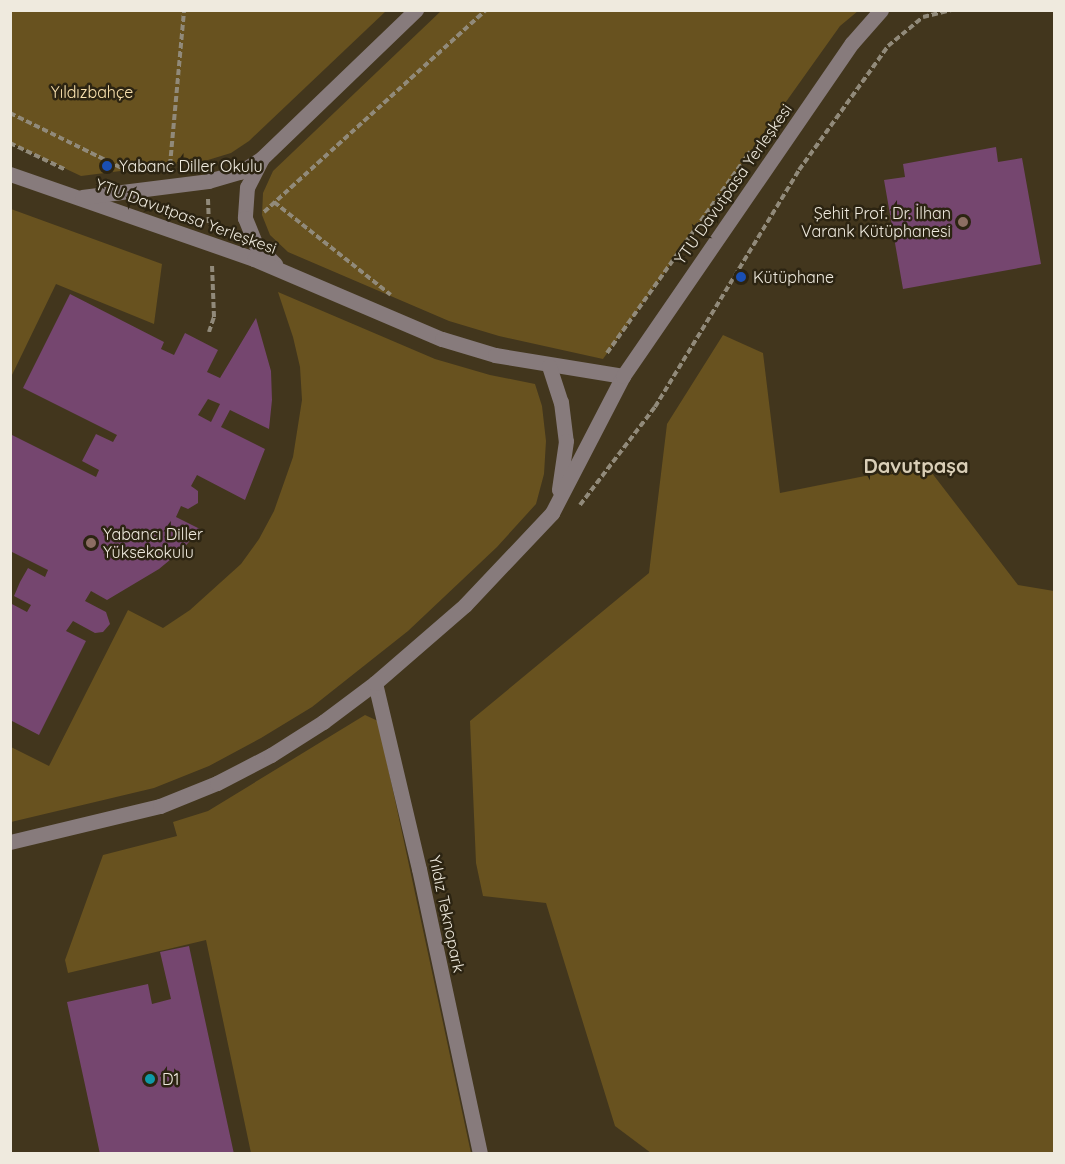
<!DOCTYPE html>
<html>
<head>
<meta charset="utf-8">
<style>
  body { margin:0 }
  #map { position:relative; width:1065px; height:1164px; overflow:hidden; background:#372e1b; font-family:Quicksand,sans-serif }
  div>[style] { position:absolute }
  .built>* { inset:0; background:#42361d; transform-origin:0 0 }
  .green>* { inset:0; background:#68521f }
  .building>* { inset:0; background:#75466f }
  .path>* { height:4px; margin-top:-2px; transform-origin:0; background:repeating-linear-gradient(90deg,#918a7a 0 6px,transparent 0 9px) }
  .minor>* { height:15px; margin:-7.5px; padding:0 7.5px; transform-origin:7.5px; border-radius:7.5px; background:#877b7c }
  .dots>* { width:16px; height:16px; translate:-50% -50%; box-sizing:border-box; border:3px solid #2c2412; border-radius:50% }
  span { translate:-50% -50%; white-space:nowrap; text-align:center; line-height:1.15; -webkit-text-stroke:5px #2c2412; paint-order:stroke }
  .park-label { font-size:16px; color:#fae2af }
  .poi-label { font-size:16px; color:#efeade }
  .left { translate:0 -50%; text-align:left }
  .right { translate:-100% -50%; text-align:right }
  .street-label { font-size:16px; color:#efeade }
  .quarter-label { font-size:20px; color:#d9ceb7; font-weight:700 }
  .frame { position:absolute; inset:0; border:12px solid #efeade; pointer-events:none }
</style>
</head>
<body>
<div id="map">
  <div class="built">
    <div style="left:10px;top:11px;width:1044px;height:1142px"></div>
  </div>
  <div class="green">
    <div style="clip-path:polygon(10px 11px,11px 10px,386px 11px,249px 141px,231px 153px,208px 160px,81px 176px,11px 143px)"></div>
    <div style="clip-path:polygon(441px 11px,441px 10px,858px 11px,840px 26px,603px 359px,499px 336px,449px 321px,288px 252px,270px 235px,262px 215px,263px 193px,273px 171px)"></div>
    <div style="clip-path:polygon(11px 209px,162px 264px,154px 324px,56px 284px,11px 377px)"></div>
    <div style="clip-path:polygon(278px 292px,435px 359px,490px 375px,535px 384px,542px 406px,546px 441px,544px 474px,536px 504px,497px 547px,408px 631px,312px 707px,261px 738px,209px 766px,154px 788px,11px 822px,11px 747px,49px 766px,128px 610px,163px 628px,190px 610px,241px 564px,259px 539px,274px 511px,293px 457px,302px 400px,300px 367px,293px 337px)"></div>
    <div style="clip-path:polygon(723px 335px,763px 353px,780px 493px,925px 464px,1018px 585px,1054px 591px,1054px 1153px,651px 1153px,615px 1126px,546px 903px,483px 896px,476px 863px,470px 721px,649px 573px,667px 424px)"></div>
    <div style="clip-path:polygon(365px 715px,378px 721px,471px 1153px,251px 1153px,206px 940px,68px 973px,65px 960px,103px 855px,177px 836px,173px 822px,208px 811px)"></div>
  </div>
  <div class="building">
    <div style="clip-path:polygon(996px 147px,998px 162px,1022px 158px,1041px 264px,903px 289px,884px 180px,905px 177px,903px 164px)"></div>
    <div style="clip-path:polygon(evenodd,70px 294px,164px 342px,161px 349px,174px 355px,185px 333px,218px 350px,207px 372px,220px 378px,256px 318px,271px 371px,272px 400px,269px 429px,230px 410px,221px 427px,265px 449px,245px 500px,197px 475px,191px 486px,198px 491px,198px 503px,188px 509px,181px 506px,176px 517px,200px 529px,182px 550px,159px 569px,107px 600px,91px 591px,85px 601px,106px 612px,110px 624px,103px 632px,95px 633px,73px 621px,66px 631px,86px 641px,39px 735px,12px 721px,10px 724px,10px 603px,27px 612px,31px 605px,14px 596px,20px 582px,28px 568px,45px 577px,48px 570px,10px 551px,10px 434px,96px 477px,99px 470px,82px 461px,96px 434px,113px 442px,117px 435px,23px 388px,70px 294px,208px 399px,220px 404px,211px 422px,198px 415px,208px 399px)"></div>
    <div style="clip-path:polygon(189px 946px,234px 1154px,100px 1154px,67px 1002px,148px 984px,152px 1004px,171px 999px,160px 952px)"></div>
  </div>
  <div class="path">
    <div style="left:10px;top:113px;width:129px;rotate:26.2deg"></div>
    <div style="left:10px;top:143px;width:62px;rotate:25.7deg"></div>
    <div style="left:170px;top:165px;width:156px;rotate:-84.8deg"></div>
    <div style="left:208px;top:199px;width:25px;rotate:88deg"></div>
    <div style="left:274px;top:202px;width:149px;rotate:38.5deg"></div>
    <div style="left:264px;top:212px;width:300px;rotate:-42.3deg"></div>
    <div style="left:209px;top:332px;width:16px;rotate:-72deg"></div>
    <div style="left:214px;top:317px;width:52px;rotate:-92.2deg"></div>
    <div style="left:607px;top:353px;width:247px;rotate:-54.6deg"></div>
    <div style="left:580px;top:505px;width:123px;rotate:-52.6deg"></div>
    <div style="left:655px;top:407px;width:277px;rotate:-58.7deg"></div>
    <div style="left:799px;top:170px;width:153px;rotate:-54.3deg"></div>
    <div style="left:888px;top:46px;width:45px;rotate:-39.6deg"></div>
    <div style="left:923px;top:17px;width:29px;rotate:-14deg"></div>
  </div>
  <div class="minor">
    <div style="left:261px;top:160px;width:30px;rotate:117deg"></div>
    <div style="left:247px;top:187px;width:31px;rotate:94deg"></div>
    <div style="left:245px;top:218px;width:29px;rotate:68deg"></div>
    <div style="left:256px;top:245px;width:27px;rotate:45deg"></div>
    <div style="left:10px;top:174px;width:258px;rotate:19.2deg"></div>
    <div style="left:254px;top:259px;width:204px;rotate:23.1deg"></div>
    <div style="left:442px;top:339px;width:55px;rotate:16.8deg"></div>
    <div style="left:495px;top:355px;width:130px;rotate:9.3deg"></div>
    <div style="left:82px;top:197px;width:127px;rotate:-7.2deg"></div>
    <div style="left:208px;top:181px;width:33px;rotate:-16deg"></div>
    <div style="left:240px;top:172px;width:26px;rotate:-32deg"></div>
    <div style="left:262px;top:158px;width:214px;rotate:-43.9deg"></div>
    <div style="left:549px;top:366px;width:38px;rotate:72deg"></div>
    <div style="left:561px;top:402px;width:39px;rotate:83deg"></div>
    <div style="left:566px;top:441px;width:49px;rotate:98.3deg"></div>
    <div style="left:375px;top:683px;width:191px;rotate:76.7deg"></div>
    <div style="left:419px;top:869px;width:291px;rotate:77.9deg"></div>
    <div style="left:10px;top:842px;width:154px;rotate:-13.5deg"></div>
    <div style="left:160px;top:806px;width:61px;rotate:-22deg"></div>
    <div style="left:217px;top:783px;width:61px;rotate:-27.4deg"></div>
    <div style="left:271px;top:755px;width:62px;rotate:-32.4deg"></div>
    <div style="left:323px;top:722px;width:65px;rotate:-36.9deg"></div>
    <div style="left:375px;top:683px;width:119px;rotate:-40.9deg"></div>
    <div style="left:465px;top:605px;width:127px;rotate:-46.6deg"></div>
    <div style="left:552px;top:513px;width:154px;rotate:-62.6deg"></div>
    <div style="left:623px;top:376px;width:404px;rotate:-55.5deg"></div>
    <div style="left:852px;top:43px;width:44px;rotate:-48.7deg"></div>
  </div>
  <div class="dots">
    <div style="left:107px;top:166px;background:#1a4fb4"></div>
    <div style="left:963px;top:222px;background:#8d6e63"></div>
    <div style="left:741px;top:277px;background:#1a4fb4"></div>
    <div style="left:91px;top:543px;background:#8d6e63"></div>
    <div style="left:150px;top:1079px;background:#0f9aa8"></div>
  </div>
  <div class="park-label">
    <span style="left:92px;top:92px">Yıldızbahçe</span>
  </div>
  <div class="poi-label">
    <span class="left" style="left:119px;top:166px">Yabanc Diller Okulu</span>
    <span class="right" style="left:951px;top:222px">Şehit Prof. Dr. İlhan<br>Varank Kütüphanesi</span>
    <span class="left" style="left:753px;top:277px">Kütüphane</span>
    <span class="left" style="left:103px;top:543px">Yabancı Diller<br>Yüksekokulu</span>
    <span class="left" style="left:162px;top:1079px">D1</span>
  </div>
  <div class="street-label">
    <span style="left:733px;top:184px;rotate:-55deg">YTU Davutpasa Yerleşkesi</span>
    <span style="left:186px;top:216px;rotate:20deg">YTU Davutpasa Yerleşkesi</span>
    <span style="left:447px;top:914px;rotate:78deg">Yıldız Teknopark</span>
  </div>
  <div class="quarter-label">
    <span style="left:916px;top:465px">Davutpaşa</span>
  </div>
  <div class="frame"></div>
</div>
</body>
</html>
